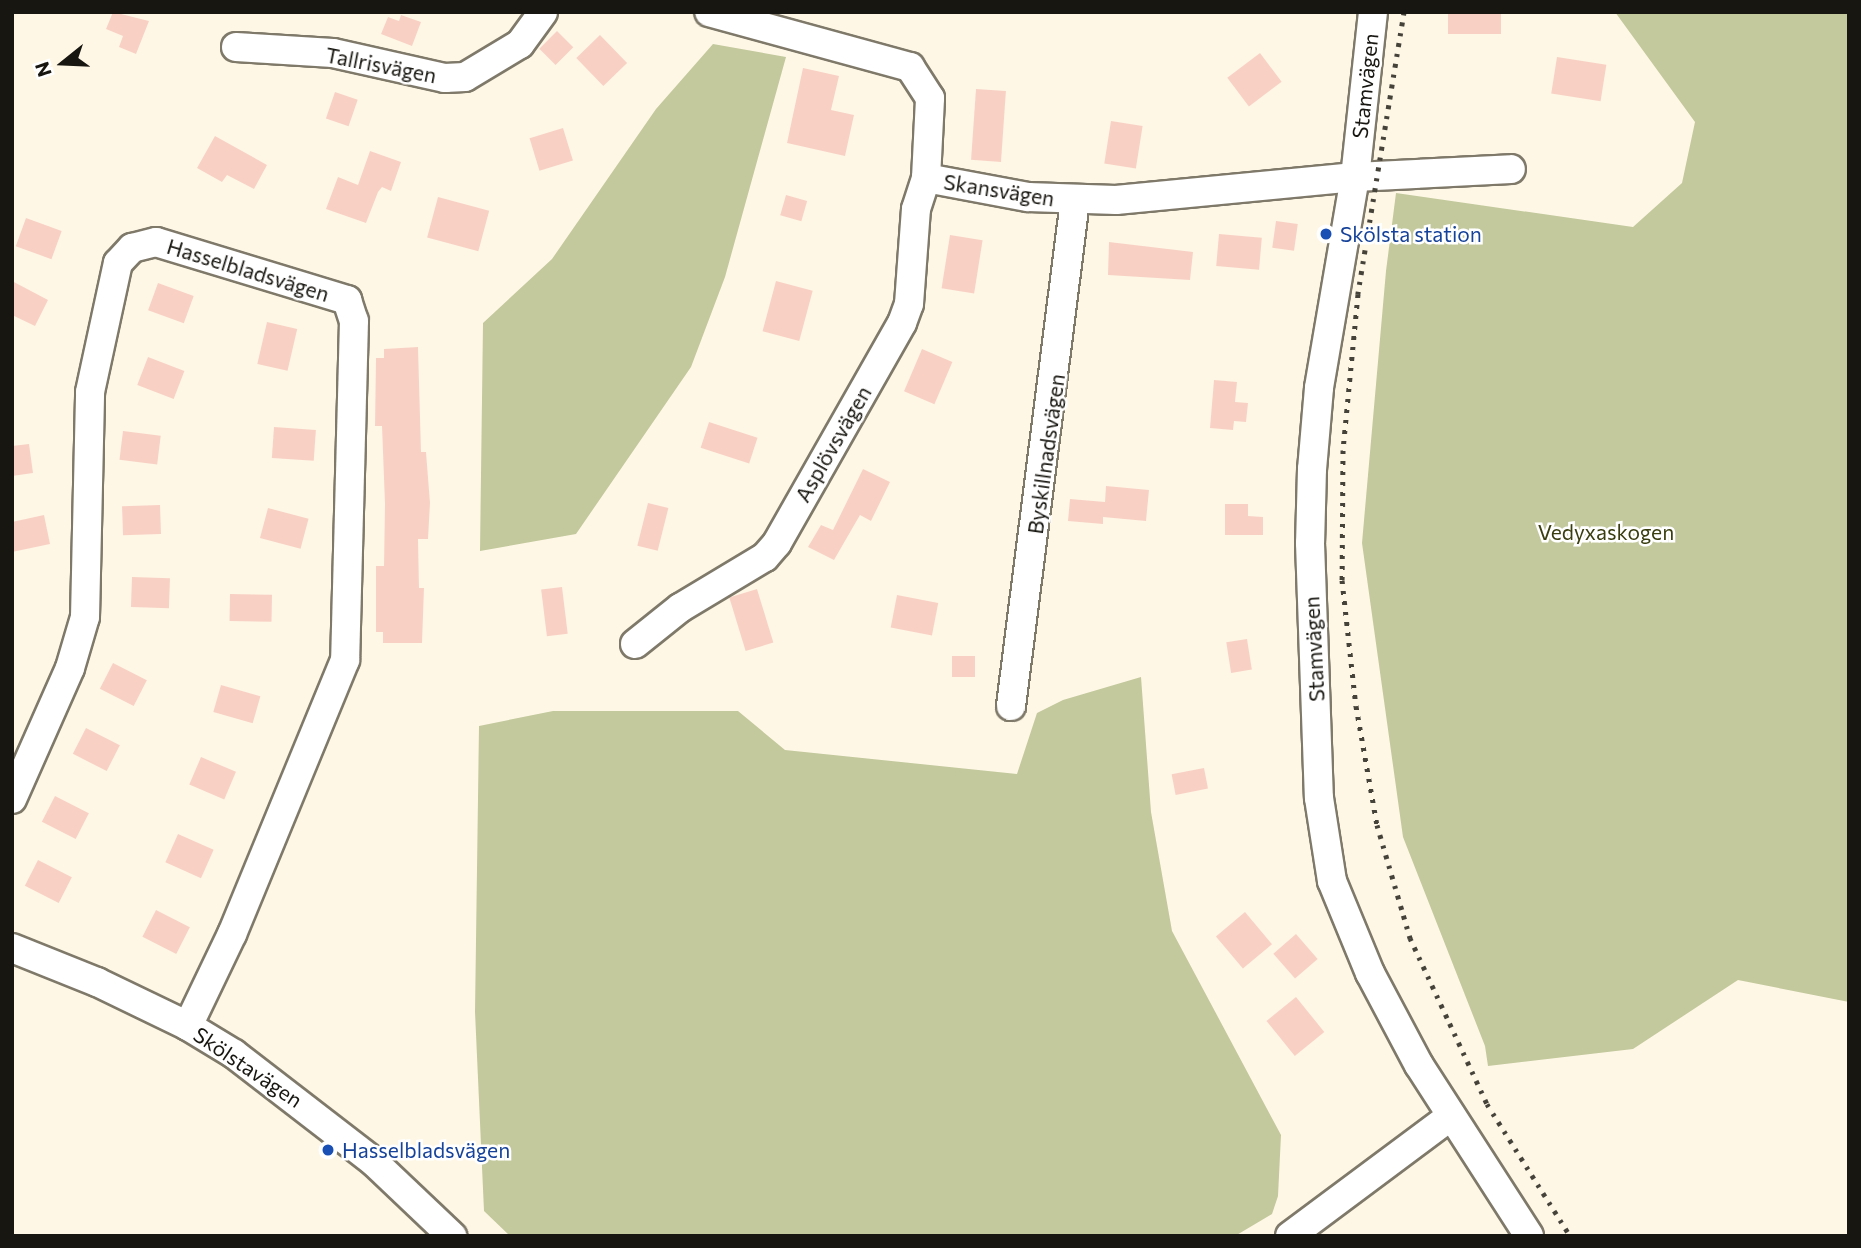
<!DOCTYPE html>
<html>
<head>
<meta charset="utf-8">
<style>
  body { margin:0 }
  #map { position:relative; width:1861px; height:1248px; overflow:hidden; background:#fef7e6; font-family:Commissioner,sans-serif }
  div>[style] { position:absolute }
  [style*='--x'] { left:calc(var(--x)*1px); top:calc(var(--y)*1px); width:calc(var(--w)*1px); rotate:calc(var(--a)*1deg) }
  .green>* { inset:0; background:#c3c99c }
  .building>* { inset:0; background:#f8d1c4; transform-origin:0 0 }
  .roads { filter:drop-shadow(2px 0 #7f796a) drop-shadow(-2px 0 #7f796a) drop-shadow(0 2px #7f796a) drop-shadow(0 -2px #7f796a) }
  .minor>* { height:28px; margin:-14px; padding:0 14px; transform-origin:14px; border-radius:14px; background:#fff }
  .rail>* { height:5px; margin-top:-2.5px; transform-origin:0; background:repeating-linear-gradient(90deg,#45423a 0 3.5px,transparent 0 10.5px) }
  .dots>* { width:19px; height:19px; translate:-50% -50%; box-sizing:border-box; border:4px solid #fff; border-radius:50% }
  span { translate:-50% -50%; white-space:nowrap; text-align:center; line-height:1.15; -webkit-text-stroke:5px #fff; paint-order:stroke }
  .street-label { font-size:21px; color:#181610 }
  .transit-label { font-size:21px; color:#164399 }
  .left { translate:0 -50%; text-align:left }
  .park-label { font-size:21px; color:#3a3e0f }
  .frame { position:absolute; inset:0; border:14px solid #181610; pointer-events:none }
  .north { position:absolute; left:28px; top:28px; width:70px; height:70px; -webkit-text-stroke:5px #fff; paint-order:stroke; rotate:252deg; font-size:19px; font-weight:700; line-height:28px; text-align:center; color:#181610 }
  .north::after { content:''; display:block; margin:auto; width:24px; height:32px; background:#181610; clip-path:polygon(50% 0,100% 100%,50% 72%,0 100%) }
</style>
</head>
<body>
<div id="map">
  <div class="green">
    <div style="clip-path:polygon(1615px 12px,1849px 12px,1849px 1002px,1738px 980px,1633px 1049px,1488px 1066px,1485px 1046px,1403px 837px,1362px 543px,1386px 271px,1396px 193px,1633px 227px,1682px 183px,1695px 122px)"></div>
    <div style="clip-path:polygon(713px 44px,786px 57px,725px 277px,691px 367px,576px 534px,480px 551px,483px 323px,552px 259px,656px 109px)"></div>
    <div style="clip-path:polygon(1141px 677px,1151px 812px,1172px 931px,1281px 1135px,1278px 1196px,1272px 1214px,1235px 1236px,510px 1236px,484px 1211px,475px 1012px,479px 726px,553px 711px,738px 711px,785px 750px,1017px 774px,1037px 713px,1063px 700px)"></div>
  </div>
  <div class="building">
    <div style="clip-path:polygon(113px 12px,149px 21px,136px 54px,119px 47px,123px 36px,106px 29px)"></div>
    <div style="left:1448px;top:12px;width:53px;height:22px"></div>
    <div style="clip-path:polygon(401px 15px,421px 22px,412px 46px,381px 34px,388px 17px,399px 21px)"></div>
    <div style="left:557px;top:31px;width:23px;height:25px;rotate:45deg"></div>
    <div style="left:600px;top:35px;width:39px;height:33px;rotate:46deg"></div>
    <div style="left:1260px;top:53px;width:36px;height:41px;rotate:53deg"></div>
    <div style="left:1557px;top:57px;width:50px;height:37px;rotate:9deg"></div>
    <div style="clip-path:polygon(803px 68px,839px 76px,831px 110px,854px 115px,845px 156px,787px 143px)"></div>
    <div style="left:976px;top:89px;width:30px;height:71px;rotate:4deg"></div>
    <div style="left:335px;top:92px;width:24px;height:28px;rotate:19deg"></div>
    <div style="left:1111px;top:121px;width:32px;height:43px;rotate:9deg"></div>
    <div style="left:563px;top:128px;width:34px;height:35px;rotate:73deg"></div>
    <div style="clip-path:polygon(215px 136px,267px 165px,254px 189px,227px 175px,222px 182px,197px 168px)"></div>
    <div style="clip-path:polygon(370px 151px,401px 162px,391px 191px,382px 187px,378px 192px,366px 223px,326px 209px,338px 177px,358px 185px)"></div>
    <div style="left:786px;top:195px;width:22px;height:21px;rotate:16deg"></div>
    <div style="left:438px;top:197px;width:53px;height:42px;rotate:15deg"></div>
    <div style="left:26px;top:218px;width:38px;height:30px;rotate:20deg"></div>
    <div style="left:1276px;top:221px;width:22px;height:27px;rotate:8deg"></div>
    <div style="left:1219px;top:234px;width:43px;height:32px;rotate:5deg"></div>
    <div style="left:950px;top:235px;width:33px;height:54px;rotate:9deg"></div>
    <div style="clip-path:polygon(1109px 242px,1193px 252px,1190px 280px,1108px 275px)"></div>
    <div style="clip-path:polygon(12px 281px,48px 300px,35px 326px,12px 315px)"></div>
    <div style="left:776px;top:281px;width:38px;height:52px;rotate:15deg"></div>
    <div style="left:158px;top:283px;width:38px;height:29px;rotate:20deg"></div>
    <div style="left:267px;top:322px;width:31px;height:43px;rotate:13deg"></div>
    <div style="clip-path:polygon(418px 347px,421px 452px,426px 452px,430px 503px,428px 539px,418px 539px,419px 588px,424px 588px,422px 643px,383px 643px,383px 632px,376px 632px,376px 566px,384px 566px,385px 504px,382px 426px,375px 426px,376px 358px,384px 358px,384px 349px)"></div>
    <div style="left:922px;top:349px;width:33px;height:46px;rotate:23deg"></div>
    <div style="left:148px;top:357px;width:39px;height:30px;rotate:21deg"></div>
    <div style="clip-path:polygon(1214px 380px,1237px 382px,1235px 402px,1248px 403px,1246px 422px,1234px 421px,1233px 430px,1210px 428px)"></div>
    <div style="left:709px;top:422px;width:51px;height:27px;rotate:18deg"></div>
    <div style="left:274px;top:427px;width:42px;height:31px;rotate:4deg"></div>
    <div style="left:123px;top:431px;width:38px;height:29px;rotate:7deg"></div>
    <div style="clip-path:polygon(29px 444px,33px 473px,12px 476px,12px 446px)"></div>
    <div style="clip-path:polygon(863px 469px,890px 482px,871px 521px,860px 515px,834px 560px,808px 547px,821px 525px,833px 530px)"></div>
    <div style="clip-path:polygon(1106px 486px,1149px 490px,1146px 521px,1103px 517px,1103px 524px,1068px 521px,1070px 499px,1105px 502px)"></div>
    <div style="left:648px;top:503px;width:21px;height:44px;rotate:14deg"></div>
    <div style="clip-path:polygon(1225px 504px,1248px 504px,1248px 516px,1263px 517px,1263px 535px,1225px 535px)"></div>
    <div style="left:160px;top:505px;width:29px;height:38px;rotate:88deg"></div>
    <div style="left:268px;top:508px;width:42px;height:31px;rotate:15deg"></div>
    <div style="clip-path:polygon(44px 515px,50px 544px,12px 552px,12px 522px)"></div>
    <div style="left:132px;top:577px;width:38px;height:30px;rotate:2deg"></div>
    <div style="left:562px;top:587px;width:47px;height:21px;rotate:83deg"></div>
    <div style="left:757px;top:589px;width:56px;height:29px;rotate:73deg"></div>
    <div style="left:230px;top:594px;width:42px;height:27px;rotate:1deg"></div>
    <div style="left:897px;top:595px;width:42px;height:33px;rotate:11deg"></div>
    <div style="left:1247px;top:639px;width:31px;height:21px;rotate:81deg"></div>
    <div style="left:952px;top:656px;width:23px;height:21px"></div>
    <div style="left:113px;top:663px;width:38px;height:29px;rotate:27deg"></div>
    <div style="left:221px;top:685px;width:41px;height:28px;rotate:16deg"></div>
    <div style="left:86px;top:728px;width:38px;height:29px;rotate:27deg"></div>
    <div style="left:201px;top:757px;width:38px;height:30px;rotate:23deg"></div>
    <div style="left:1204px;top:768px;width:21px;height:33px;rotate:79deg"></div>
    <div style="left:55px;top:796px;width:38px;height:29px;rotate:27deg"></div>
    <div style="left:178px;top:834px;width:39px;height:31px;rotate:24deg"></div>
    <div style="left:38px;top:860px;width:38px;height:29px;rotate:27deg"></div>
    <div style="left:156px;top:910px;width:38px;height:30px;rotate:27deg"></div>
    <div style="left:1245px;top:912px;width:42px;height:38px;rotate:50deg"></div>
    <div style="left:1296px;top:934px;width:33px;height:30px;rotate:49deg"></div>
    <div style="left:1296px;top:997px;width:45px;height:38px;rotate:51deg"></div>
  </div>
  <div class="roads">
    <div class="minor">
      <div style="--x:1373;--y:12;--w:166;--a:96.2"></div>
      <div style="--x:1355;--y:177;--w:214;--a:99.7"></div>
      <div style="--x:1319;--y:388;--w:81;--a:94.9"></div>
      <div style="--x:1312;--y:469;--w:74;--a:91.5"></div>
      <div style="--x:1310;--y:543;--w:255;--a:88"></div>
      <div style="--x:1319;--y:798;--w:84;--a:81.1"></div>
      <div style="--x:1332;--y:881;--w:100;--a:67.6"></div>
      <div style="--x:1370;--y:973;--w:104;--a:62"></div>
      <div style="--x:1419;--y:1065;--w:203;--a:57.2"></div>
      <div style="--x:236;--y:47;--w:97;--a:3.5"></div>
      <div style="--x:333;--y:53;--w:115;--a:12.6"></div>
      <div style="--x:445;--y:78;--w:20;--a:-3"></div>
      <div style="--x:465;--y:77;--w:64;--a:-31"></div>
      <div style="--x:520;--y:44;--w:39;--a:-54"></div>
      <div style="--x:926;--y:178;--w:104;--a:10.6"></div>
      <div style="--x:1028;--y:197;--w:88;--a:2"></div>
      <div style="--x:1116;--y:200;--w:240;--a:-5.5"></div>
      <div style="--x:1355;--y:177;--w:156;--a:-2.9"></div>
      <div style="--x:635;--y:644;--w:58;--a:-38.7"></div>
      <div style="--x:680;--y:608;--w:99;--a:-31"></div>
      <div style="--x:765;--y:557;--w:18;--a:-49"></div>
      <div style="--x:777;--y:543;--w:253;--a:-60.4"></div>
      <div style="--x:902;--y:323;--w:20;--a:-70"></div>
      <div style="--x:909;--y:304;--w:95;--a:-85.8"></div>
      <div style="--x:916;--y:209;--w:33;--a:-72"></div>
      <div style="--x:926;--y:178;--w:80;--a:-87.1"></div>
      <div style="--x:930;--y:98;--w:37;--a:-123"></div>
      <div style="--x:910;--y:67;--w:208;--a:-164.7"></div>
      <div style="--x:1011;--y:706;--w:509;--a:-82.78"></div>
      <div style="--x:12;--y:799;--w:143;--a:-66.1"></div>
      <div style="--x:70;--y:668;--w:53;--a:-73.6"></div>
      <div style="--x:85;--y:617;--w:225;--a:-88.7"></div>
      <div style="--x:90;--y:392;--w:132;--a:-77.8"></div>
      <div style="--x:118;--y:263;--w:21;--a:-47"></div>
      <div style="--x:132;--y:248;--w:25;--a:-14"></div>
      <div style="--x:156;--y:242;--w:200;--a:16.9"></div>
      <div style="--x:347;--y:300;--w:22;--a:72"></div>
      <div style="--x:354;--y:321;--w:339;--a:91.5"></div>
      <div style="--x:345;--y:660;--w:296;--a:112.4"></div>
      <div style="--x:232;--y:934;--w:102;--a:115.6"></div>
      <div style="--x:12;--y:948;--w:92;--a:21.8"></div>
      <div style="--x:97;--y:982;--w:101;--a:25.8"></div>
      <div style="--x:188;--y:1026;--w:54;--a:31.3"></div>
      <div style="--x:234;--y:1054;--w:177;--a:37.6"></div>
      <div style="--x:374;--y:1162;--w:108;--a:43.5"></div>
      <div style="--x:1290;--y:1236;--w:201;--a:-36.7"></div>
    </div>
  </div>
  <div class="rail">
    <div style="--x:1404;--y:12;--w:286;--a:99.3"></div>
    <div style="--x:1358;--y:294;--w:157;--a:95.5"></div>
    <div style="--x:1343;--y:450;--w:130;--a:90.4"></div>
    <div style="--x:1342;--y:580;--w:127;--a:83.7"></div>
    <div style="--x:1356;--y:706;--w:121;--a:80"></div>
    <div style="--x:1377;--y:825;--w:118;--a:73.7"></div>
    <div style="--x:1410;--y:938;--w:183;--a:65.1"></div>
    <div style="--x:1487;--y:1104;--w:156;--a:57.8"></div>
  </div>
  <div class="dots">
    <div style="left:1326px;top:234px;background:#1a4fb4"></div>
    <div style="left:328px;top:1150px;background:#1a4fb4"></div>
  </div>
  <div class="street-label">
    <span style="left:381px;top:65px;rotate:11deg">Tallrisvägen</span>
    <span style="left:1365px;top:86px;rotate:-84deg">Stamvägen</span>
    <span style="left:999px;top:190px;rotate:9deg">Skansvägen</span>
    <span style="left:248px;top:270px;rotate:17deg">Hasselbladsvägen</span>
    <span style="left:833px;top:444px;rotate:-60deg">Asplövsvägen</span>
    <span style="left:1046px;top:454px;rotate:-82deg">Byskillnadsvägen</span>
    <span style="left:1314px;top:649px;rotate:-93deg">Stamvägen</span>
    <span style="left:248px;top:1067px;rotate:34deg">Skölstavägen</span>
  </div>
  <div class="transit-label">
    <span class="left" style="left:1340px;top:234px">Skölsta station</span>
    <span class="left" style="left:342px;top:1150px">Hasselbladsvägen</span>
  </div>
  <div class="park-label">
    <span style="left:1606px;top:532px">Vedyxaskogen</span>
  </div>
  <div class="frame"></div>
  <div class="north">N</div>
</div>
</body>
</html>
